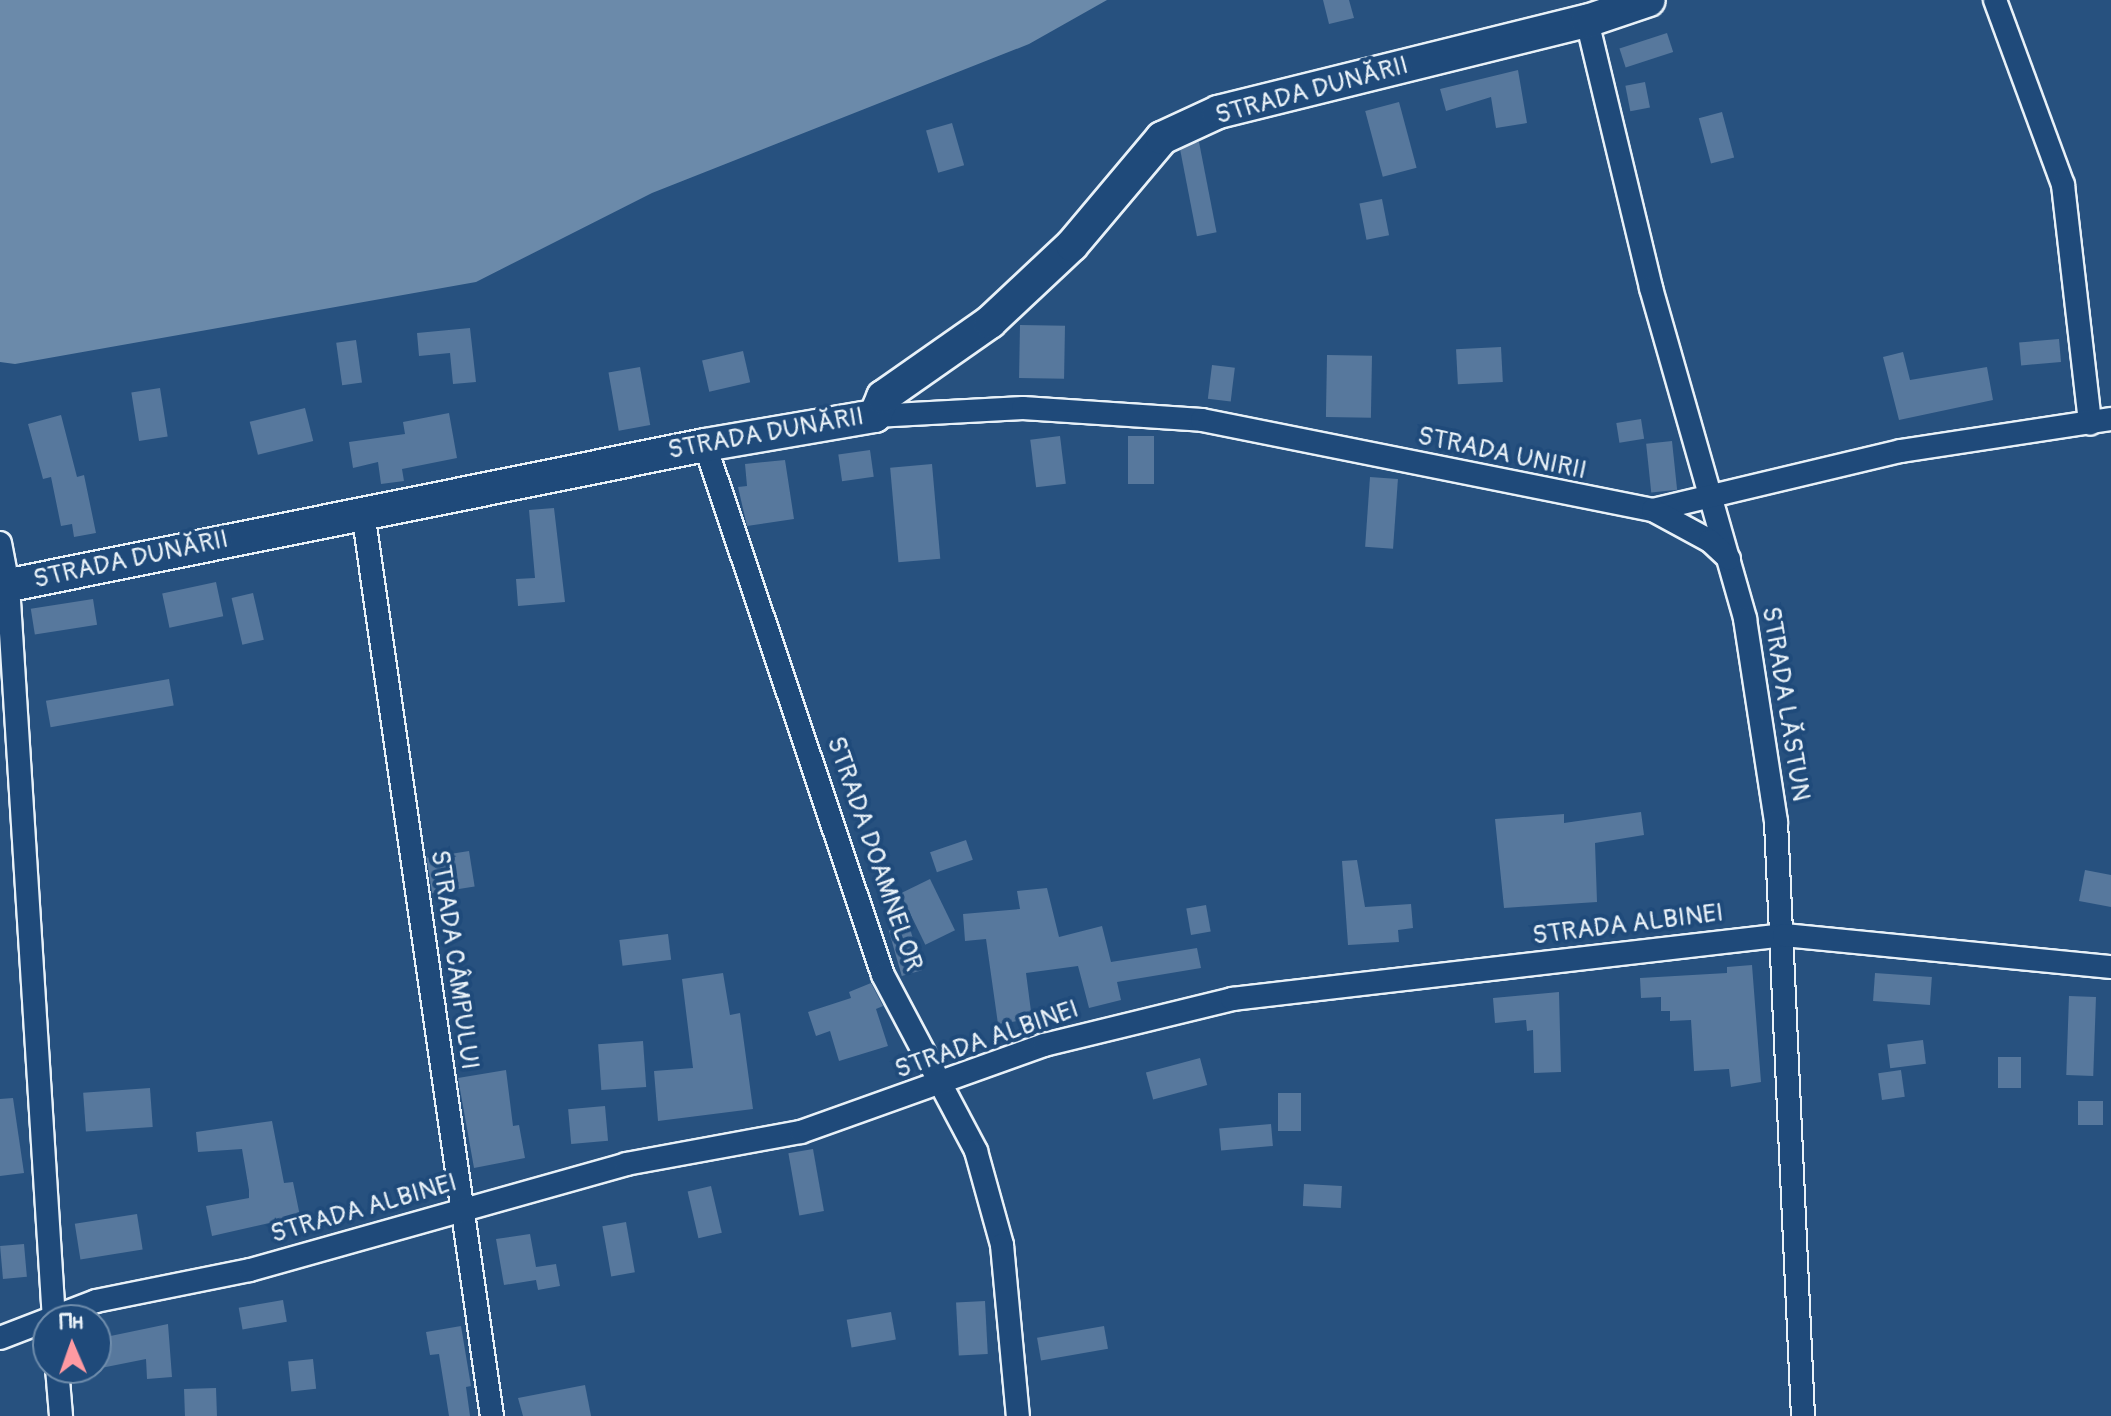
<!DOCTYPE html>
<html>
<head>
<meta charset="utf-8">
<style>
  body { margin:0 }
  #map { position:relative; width:2111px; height:1416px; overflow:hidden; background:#27517f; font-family:Pangolin,sans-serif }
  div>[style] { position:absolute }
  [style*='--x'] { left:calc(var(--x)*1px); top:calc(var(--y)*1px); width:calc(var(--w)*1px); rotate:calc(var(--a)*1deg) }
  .water>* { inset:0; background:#6b8aaa }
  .building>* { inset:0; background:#57789d; transform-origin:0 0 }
  .roads { filter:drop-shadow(2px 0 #e8f1f8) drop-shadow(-2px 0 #e8f1f8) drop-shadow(0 2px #e8f1f8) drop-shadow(0 -2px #e8f1f8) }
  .street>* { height:22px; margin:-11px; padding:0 11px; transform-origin:11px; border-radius:11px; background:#1f4a7a }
  .secondary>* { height:32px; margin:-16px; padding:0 16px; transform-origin:16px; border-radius:16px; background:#1f4a7a }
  span { translate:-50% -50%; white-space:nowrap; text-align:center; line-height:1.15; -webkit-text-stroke:8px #1f4a7a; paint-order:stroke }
  .street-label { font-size:26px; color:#e8f1f8 }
  .north { position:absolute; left:32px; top:1304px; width:80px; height:80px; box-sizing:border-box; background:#1f4a7a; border:2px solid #6f8dac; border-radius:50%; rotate:358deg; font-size:22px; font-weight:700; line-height:32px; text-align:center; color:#e8f1f8 }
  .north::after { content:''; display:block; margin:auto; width:28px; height:36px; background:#ff9aa2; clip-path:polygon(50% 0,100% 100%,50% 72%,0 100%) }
</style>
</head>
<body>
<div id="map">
  <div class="water">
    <div style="clip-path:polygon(0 0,1107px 0,1029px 44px,652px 193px,476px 282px,15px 364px,0 362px)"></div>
  </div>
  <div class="building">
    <div style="clip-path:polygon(1323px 0,1349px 0,1354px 18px,1329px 24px)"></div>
    <div style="left:1667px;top:33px;width:20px;height:50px;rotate:72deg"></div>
    <div style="clip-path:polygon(1518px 70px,1527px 123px,1496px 128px,1491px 97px,1446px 111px,1440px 89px)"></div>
    <div style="left:1645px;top:82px;width:26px;height:20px;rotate:79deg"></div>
    <div style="left:1399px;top:102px;width:68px;height:35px;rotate:75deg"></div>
    <div style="left:1722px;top:112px;width:47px;height:24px;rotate:75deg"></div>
    <div style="left:952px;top:123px;width:44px;height:27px;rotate:74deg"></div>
    <div style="left:1199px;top:142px;width:92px;height:20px;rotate:79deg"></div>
    <div style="left:1382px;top:199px;width:37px;height:23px;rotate:79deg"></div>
    <div style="left:1020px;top:325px;width:45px;height:53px;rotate:1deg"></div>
    <div style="clip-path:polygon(470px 328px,476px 382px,453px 384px,450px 353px,419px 356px,417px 333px)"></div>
    <div style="left:2059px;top:339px;width:23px;height:40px;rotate:85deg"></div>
    <div style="left:356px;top:340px;width:43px;height:20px;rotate:82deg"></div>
    <div style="left:1501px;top:347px;width:35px;height:45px;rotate:87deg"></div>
    <div style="left:743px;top:351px;width:32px;height:42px;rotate:77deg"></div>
    <div style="clip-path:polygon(1903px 352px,1910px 380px,1987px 367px,1993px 400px,1899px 420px,1883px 357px)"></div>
    <div style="left:1327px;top:355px;width:45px;height:62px;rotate:1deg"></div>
    <div style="left:1212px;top:365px;width:23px;height:34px;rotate:7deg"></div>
    <div style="left:640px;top:367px;width:59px;height:32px;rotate:80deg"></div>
    <div style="left:160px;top:388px;width:49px;height:29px;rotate:81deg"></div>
    <div style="left:305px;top:408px;width:34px;height:57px;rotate:76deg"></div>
    <div style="clip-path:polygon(449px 413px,457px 458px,402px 469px,404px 481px,381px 484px,378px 462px,353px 468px,349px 442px,405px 434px,403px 422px)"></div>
    <div style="clip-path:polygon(61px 415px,77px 477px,84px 475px,96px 533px,74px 537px,72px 524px,61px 526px,51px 477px,43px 479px,28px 424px)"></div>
    <div style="left:1641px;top:419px;width:20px;height:25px;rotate:81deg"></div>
    <div style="left:1060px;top:436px;width:48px;height:30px;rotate:83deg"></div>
    <div style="left:1128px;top:436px;width:26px;height:48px"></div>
    <div style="left:1672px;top:441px;width:49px;height:26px;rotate:84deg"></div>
    <div style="left:870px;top:450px;width:27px;height:32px;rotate:82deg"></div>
    <div style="clip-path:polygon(785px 460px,794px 519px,747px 526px,738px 487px,747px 486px,745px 464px)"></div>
    <div style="left:932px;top:464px;width:95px;height:42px;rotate:85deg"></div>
    <div style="left:1370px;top:477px;width:28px;height:70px;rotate:4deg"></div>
    <div style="clip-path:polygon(554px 508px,565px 602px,518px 606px,516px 579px,535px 578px,529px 510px)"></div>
    <div style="left:216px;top:582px;width:35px;height:55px;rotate:78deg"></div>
    <div style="left:253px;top:593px;width:48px;height:22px;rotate:77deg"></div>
    <div style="left:93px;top:599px;width:26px;height:63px;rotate:81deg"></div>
    <div style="left:169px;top:679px;width:27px;height:125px;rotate:80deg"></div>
    <div style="clip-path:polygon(1641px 812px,1644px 835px,1595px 843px,1597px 902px,1504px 908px,1495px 819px,1564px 814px,1564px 823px)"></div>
    <div style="left:966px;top:840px;width:21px;height:38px;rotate:71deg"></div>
    <div style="left:469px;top:851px;width:36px;height:43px;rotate:81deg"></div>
    <div style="clip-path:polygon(1357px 860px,1365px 907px,1411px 904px,1413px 928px,1398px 930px,1399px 942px,1348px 945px,1342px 861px)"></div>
    <div style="clip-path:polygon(2085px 870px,2111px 875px,2111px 907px,2079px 901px)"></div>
    <div style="left:930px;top:879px;width:57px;height:33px;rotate:64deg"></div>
    <div style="clip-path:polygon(1047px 888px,1059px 937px,1102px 926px,1111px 962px,1197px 948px,1201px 968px,1117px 982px,1121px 1000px,1089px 1008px,1078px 966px,1026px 973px,1032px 1019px,998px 1024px,986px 939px,965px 941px,963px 914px,1020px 909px,1017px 891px)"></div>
    <div style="left:1206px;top:905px;width:27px;height:20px;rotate:80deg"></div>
    <div style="left:909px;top:925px;width:47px;height:21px;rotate:74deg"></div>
    <div style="left:668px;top:934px;width:26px;height:49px;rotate:83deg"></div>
    <div style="clip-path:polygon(1752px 965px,1761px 1082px,1731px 1087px,1729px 1069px,1694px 1071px,1691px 1020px,1670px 1021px,1670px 1011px,1661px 1011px,1661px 997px,1641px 998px,1640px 978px,1727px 973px,1727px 967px)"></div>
    <div style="clip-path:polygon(723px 973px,730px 1015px,740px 1013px,753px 1109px,658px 1121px,654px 1071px,693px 1068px,682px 979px)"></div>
    <div style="left:1875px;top:973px;width:57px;height:28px;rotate:4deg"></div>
    <div style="clip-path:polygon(871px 983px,883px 1006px,876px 1009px,888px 1046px,839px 1061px,830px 1031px,816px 1036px,808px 1012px,851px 998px,849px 992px)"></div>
    <div style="clip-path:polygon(1559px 992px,1561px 1072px,1534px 1073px,1533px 1030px,1527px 1031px,1526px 1020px,1495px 1023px,1493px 998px)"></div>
    <div style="left:2069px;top:996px;width:27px;height:79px;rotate:2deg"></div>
    <div style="left:1923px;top:1040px;width:24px;height:36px;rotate:83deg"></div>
    <div style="left:643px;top:1041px;width:46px;height:45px;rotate:86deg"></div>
    <div style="left:2021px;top:1057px;width:31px;height:23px;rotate:90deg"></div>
    <div style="left:1200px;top:1058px;width:28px;height:56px;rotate:75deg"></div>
    <div style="clip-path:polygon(506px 1070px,513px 1126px,519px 1125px,525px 1158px,474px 1168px,458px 1078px)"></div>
    <div style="left:1901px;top:1070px;width:27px;height:23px;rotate:82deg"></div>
    <div style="left:150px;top:1088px;width:39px;height:67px;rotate:86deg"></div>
    <div style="left:1278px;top:1093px;width:23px;height:38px"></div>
    <div style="clip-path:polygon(13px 1098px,24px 1173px,0 1176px,0 1099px)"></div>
    <div style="left:2078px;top:1101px;width:25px;height:24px"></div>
    <div style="left:605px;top:1106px;width:35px;height:37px;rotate:85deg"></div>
    <div style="clip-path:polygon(272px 1121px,284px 1183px,293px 1182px,300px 1216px,212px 1236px,206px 1206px,249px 1198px,249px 1190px,242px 1149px,198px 1152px,196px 1132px)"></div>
    <div style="left:1271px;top:1124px;width:22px;height:52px;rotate:85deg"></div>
    <div style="left:813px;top:1149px;width:63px;height:25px;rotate:80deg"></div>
    <div style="left:1304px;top:1184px;width:38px;height:22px;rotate:3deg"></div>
    <div style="left:711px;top:1186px;width:48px;height:24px;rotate:77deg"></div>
    <div style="left:137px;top:1214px;width:36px;height:63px;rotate:81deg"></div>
    <div style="left:626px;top:1222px;width:51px;height:24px;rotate:80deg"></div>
    <div style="clip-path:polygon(530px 1234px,536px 1267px,556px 1264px,560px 1286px,538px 1290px,536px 1280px,504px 1285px,496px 1239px)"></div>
    <div style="left:24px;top:1244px;width:33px;height:24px;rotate:85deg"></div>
    <div style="left:283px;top:1300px;width:22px;height:45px;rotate:80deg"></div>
    <div style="left:985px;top:1301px;width:53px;height:29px;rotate:87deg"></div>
    <div style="left:891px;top:1312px;width:28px;height:45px;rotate:80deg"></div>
    <div style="clip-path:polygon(168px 1324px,172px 1377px,147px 1379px,146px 1359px,96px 1369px,96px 1339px)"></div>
    <div style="clip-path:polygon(461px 1326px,471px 1386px,466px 1387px,470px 1416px,449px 1416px,439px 1354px,430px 1355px,426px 1332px)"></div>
    <div style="left:1104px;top:1326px;width:23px;height:68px;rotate:80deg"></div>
    <div style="left:313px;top:1359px;width:30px;height:25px;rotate:84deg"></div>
    <div style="clip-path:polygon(585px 1385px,591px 1416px,523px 1416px,518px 1398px)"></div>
    <div style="left:216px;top:1388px;width:28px;height:32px;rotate:88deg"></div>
  </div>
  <div class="roads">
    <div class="street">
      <div style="--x:1995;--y:0;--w:197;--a:69.8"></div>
      <div style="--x:2063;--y:185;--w:240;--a:83.5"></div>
      <div style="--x:1587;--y:21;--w:275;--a:76.5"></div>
      <div style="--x:1651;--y:288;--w:344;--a:74.1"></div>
      <div style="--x:1745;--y:619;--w:205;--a:81.3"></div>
      <div style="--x:1776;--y:822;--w:595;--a:87.4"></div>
      <div style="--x:875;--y:416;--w:148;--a:-3.1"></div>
      <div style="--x:1023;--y:408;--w:179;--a:3.8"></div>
      <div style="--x:1202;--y:420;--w:460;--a:11.3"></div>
      <div style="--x:1653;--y:510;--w:255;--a:-13.4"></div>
      <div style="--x:1901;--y:451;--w:212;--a:-8.7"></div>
      <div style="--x:705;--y:445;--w:559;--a:71.44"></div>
      <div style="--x:883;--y:975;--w:199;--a:62.1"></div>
      <div style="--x:976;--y:1151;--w:98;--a:74.5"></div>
      <div style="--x:1002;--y:1245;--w:172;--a:84.7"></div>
      <div style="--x:1653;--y:510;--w:65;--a:28.5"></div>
      <div style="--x:1710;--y:541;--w:26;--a:43"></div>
      <div style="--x:363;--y:512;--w:913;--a:81.88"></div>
      <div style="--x:0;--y:543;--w:43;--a:79.2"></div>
      <div style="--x:8;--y:585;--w:736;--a:86.42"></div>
      <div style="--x:0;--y:1338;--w:103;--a:-21.1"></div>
      <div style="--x:96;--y:1301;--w:157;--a:-11.4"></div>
      <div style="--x:250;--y:1270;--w:391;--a:-15.7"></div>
      <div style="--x:626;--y:1164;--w:178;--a:-10.4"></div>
      <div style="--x:801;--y:1132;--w:258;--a:-19.7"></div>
      <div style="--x:1044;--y:1045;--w:194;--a:-13.7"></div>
      <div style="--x:1232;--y:999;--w:556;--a:-6.61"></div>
      <div style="--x:1784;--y:935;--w:329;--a:5.6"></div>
      <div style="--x:57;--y:1368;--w:48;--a:85.2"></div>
    </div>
    <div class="secondary">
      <div style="--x:0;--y:587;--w:719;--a:-11.39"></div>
      <div style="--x:705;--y:445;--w:172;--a:-9.7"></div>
      <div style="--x:875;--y:416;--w:21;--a:-67"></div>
      <div style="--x:883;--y:397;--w:131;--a:-35"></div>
      <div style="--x:990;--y:322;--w:112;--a:-43.2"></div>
      <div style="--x:1072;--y:245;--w:140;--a:-49.9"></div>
      <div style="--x:1162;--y:138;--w:62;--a:-24.9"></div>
      <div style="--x:1218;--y:112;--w:380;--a:-13.9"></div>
      <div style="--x:1587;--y:21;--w:65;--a:-18.7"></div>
    </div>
  </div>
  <div class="street-label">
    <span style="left:1312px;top:91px;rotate:-15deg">STRADA DUNĂRII</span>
    <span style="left:766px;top:434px;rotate:-10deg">STRADA DUNĂRII</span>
    <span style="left:1502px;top:454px;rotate:12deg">STRADA UNIRII</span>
    <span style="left:131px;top:560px;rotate:-12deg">STRADA DUNĂRII</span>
    <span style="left:1785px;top:704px;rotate:81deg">STRADA LĂSTUN</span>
    <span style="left:874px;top:854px;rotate:71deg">STRADA DOAMNELOR</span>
    <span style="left:1628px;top:925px;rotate:-7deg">STRADA ALBINEI</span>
    <span style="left:454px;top:960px;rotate:82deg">STRADA CÂMPULUI</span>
    <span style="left:987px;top:1040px;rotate:-19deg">STRADA ALBINEI</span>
    <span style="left:364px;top:1209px;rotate:-16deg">STRADA ALBINEI</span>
  </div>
  <div class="north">Пн</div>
</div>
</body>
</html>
